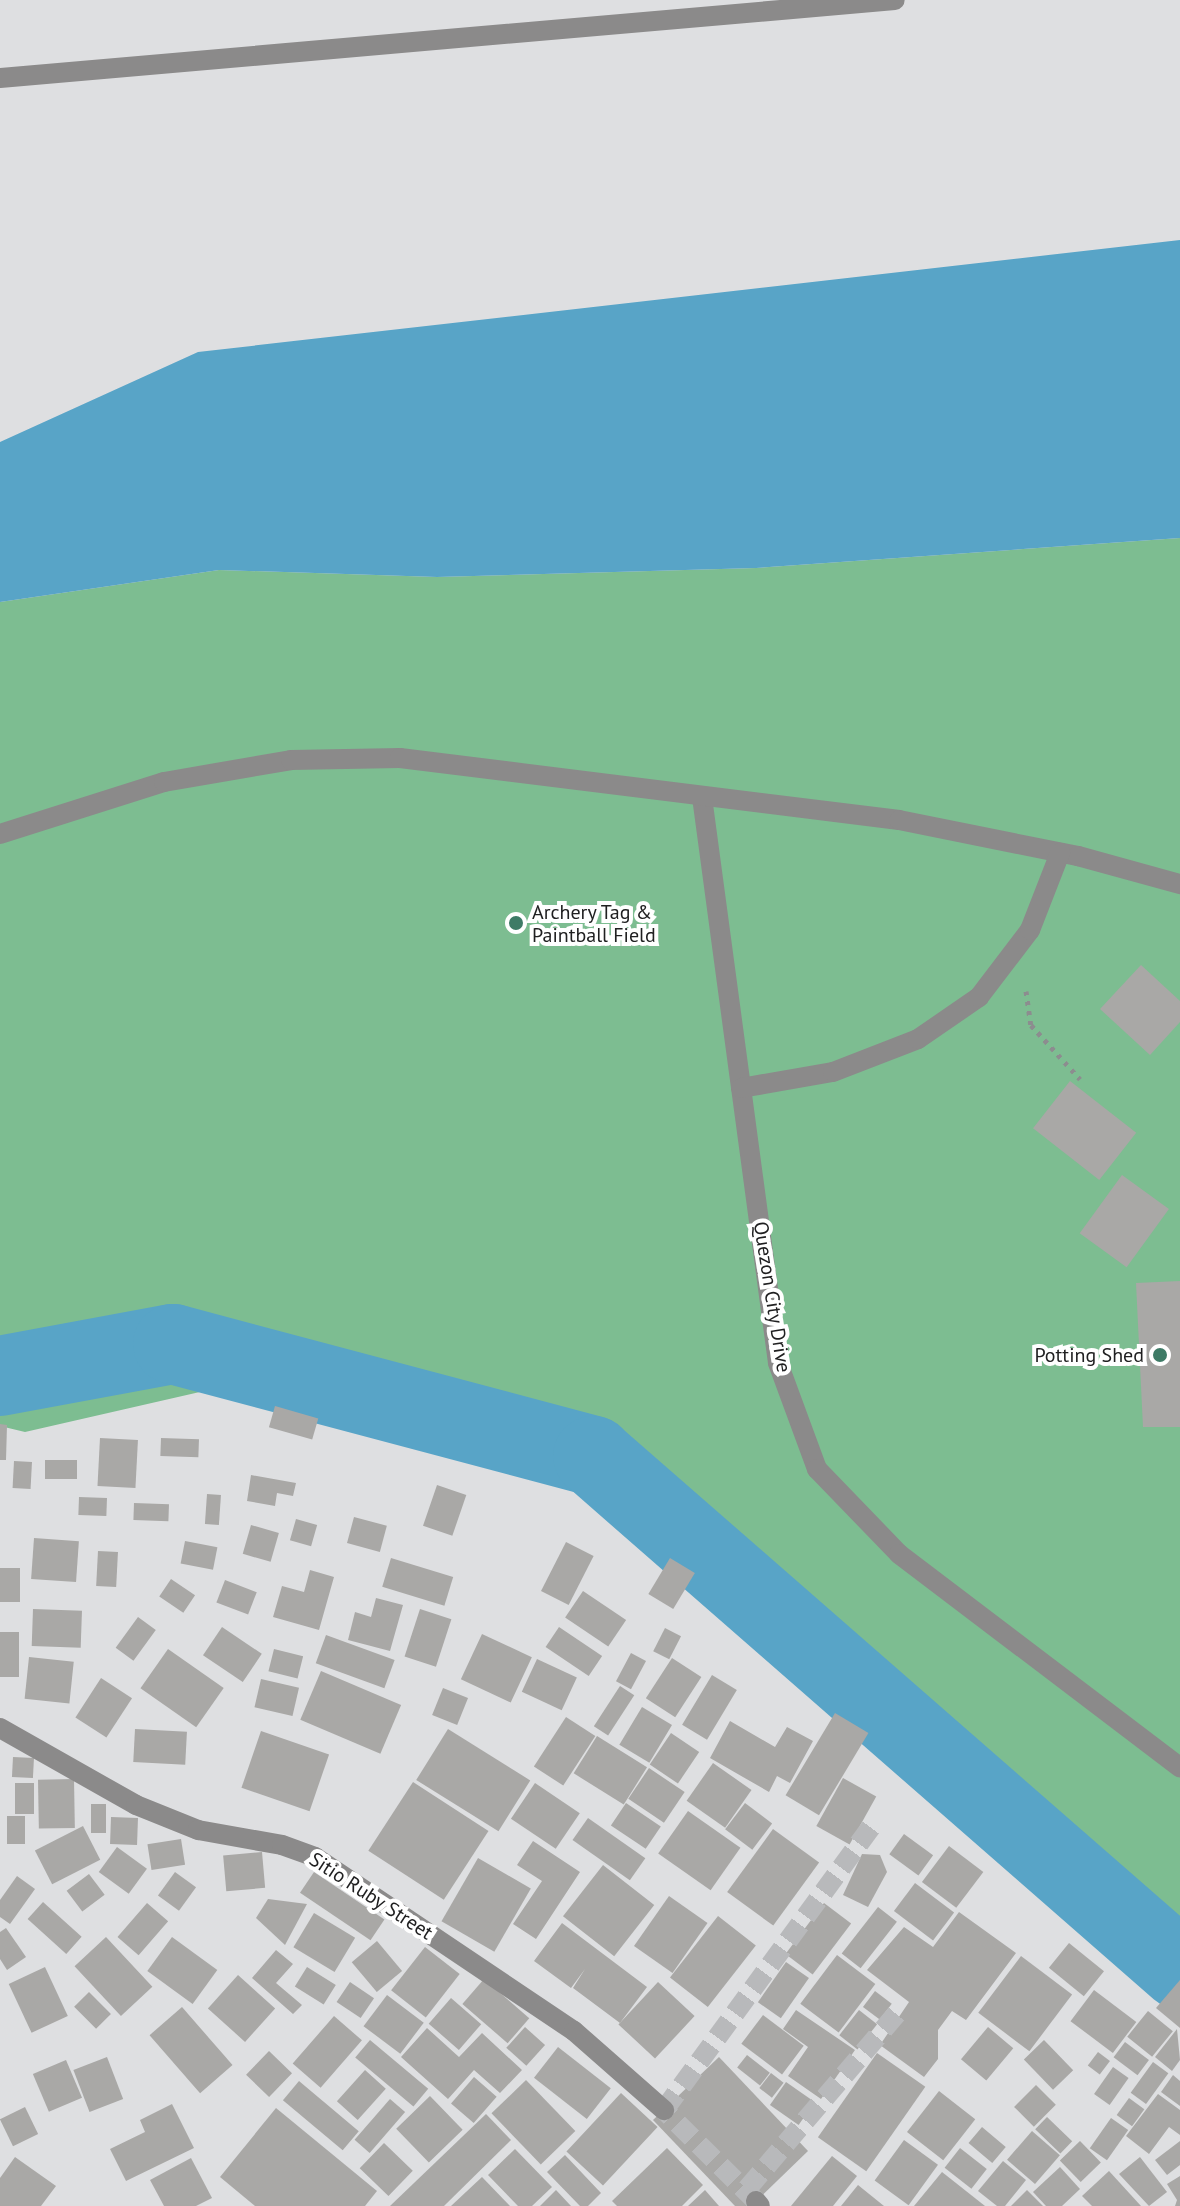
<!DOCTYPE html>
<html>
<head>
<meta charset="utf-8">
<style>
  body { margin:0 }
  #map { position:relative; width:1180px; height:2206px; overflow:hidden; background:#dedfe1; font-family:"PT Sans",sans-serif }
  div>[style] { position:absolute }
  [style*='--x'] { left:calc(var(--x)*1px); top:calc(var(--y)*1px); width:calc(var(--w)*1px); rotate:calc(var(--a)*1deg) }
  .forest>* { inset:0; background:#7dbd91 }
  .water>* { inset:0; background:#58a4c7 }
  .river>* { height:80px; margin:-40px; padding:0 40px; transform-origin:40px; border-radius:40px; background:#58a4c7 }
  .building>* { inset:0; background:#a9a8a6; transform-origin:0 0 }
  .street-tunnel>* { height:20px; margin-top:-10px; transform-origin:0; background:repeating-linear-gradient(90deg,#b8b9bb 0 20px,transparent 0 30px) }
  .path>* { height:5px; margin-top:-2.5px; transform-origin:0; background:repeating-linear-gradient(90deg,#8c8d8f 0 4px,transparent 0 10px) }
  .lane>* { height:20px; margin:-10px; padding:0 10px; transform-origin:10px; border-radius:10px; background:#8b8a8a }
  .street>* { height:20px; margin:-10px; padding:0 10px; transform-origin:10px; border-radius:10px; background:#8b8a8a }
  .dots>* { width:22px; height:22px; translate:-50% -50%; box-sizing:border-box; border:4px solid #fff; border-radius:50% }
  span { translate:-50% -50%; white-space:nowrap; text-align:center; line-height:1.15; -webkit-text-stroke:8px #fff; paint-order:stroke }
  .poi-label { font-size:20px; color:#202021 }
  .left { translate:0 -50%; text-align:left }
  .right { translate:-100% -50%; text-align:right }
  .street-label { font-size:20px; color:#202021 }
</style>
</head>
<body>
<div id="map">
  <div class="forest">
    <div style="clip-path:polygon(1180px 538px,1180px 1969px,593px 1456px,400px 1441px,226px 1386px,25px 1432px,0 1426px,0 602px,219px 570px,437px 577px,756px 568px)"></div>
  </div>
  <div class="water">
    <div style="clip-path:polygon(1180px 240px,1180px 538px,756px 568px,437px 577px,219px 570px,0 602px,0 442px,198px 352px)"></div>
  </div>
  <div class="river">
    <div style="--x:0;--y:1376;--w:176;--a:-10.5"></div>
    <div style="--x:173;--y:1344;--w:435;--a:14.9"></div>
    <div style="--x:593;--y:1456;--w:780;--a:41.15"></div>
  </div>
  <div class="building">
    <div style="clip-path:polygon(1141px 965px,1180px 1001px,1180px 1022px,1150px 1055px,1100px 1009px)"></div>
    <div style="left:1070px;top:1081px;width:84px;height:60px;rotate:38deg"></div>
    <div style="left:1122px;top:1175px;width:58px;height:72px;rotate:36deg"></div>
    <div style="clip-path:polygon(1180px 1281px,1180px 1427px,1143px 1427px,1136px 1283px)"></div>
    <div style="left:275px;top:1406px;width:45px;height:22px;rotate:16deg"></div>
    <div style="clip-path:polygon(0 1424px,7px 1425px,6px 1460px,0 1460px)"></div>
    <div style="left:100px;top:1438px;width:38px;height:48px;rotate:3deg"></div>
    <div style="left:161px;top:1438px;width:38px;height:18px;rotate:2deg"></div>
    <div style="left:45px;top:1460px;width:32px;height:19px"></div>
    <div style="left:14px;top:1461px;width:18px;height:27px;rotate:3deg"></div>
    <div style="clip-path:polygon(251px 1475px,296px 1483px,293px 1496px,277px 1493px,275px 1506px,247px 1501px)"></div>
    <div style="left:437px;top:1485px;width:31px;height:43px;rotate:19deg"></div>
    <div style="left:207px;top:1494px;width:14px;height:30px;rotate:4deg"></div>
    <div style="left:79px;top:1497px;width:28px;height:18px;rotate:2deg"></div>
    <div style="left:134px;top:1503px;width:35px;height:17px;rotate:2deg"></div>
    <div style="left:354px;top:1517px;width:34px;height:27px;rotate:15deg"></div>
    <div style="left:296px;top:1519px;width:22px;height:22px;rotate:16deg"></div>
    <div style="left:251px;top:1525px;width:29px;height:30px;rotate:16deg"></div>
    <div style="left:34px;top:1538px;width:45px;height:41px;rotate:4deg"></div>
    <div style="left:185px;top:1541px;width:33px;height:23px;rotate:11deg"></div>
    <div style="left:566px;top:1542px;width:31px;height:55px;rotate:27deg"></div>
    <div style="left:98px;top:1551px;width:20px;height:35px;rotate:3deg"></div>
    <div style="left:391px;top:1558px;width:65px;height:30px;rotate:17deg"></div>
    <div style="left:670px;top:1558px;width:29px;height:42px;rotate:31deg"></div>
    <div style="left:0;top:1568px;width:20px;height:34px"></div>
    <div style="clip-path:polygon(310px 1570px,334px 1577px,319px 1630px,273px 1617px,282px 1586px,304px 1592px)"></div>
    <div style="left:171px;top:1579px;width:29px;height:21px;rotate:34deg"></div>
    <div style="left:225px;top:1580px;width:34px;height:24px;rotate:21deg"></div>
    <div style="left:583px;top:1591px;width:52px;height:32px;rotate:34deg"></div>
    <div style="clip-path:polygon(376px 1598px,403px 1605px,390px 1651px,348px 1640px,355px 1612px,371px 1617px)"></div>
    <div style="left:33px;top:1609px;width:49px;height:37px;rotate:2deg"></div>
    <div style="left:420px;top:1609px;width:33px;height:50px;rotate:18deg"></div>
    <div style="left:138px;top:1617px;width:22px;height:38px;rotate:36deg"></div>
    <div style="left:222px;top:1627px;width:48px;height:34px;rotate:34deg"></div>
    <div style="left:559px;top:1627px;width:52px;height:24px;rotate:34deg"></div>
    <div style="left:665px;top:1628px;width:18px;height:26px;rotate:27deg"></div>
    <div style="left:0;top:1632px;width:19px;height:45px"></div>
    <div style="left:482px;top:1634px;width:55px;height:50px;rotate:25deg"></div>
    <div style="left:326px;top:1635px;width:73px;height:30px;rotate:20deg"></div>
    <div style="left:168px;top:1649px;width:68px;height:48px;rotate:35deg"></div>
    <div style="left:274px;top:1649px;width:30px;height:23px;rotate:14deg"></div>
    <div style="left:631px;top:1653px;width:17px;height:32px;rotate:28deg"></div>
    <div style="left:29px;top:1657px;width:45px;height:42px;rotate:6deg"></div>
    <div style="left:672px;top:1658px;width:35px;height:48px;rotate:33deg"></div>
    <div style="left:537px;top:1659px;width:44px;height:36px;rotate:25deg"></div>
    <div style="left:321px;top:1671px;width:87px;height:53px;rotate:23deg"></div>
    <div style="left:712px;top:1675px;width:29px;height:58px;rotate:31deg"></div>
    <div style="left:101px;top:1678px;width:37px;height:47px;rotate:33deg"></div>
    <div style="left:261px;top:1679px;width:39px;height:29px;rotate:13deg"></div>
    <div style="left:620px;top:1686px;width:17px;height:48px;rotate:33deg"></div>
    <div style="left:443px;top:1688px;width:27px;height:29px;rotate:22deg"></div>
    <div style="left:642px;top:1707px;width:35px;height:44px;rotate:31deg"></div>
    <div style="left:835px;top:1713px;width:39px;height:96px;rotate:31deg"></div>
    <div style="left:566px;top:1717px;width:35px;height:59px;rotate:33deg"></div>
    <div style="clip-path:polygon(730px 1721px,775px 1747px,787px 1727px,813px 1741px,790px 1783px,777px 1776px,769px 1792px,710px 1758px)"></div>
    <div style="left:135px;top:1729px;width:52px;height:33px;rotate:3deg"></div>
    <div style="left:448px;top:1729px;width:97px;height:60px;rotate:32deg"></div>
    <div style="left:261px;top:1731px;width:72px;height:60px;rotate:19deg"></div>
    <div style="left:671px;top:1733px;width:34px;height:38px;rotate:34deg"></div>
    <div style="left:597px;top:1736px;width:59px;height:44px;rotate:32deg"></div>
    <div style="left:13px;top:1757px;width:21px;height:20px;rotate:3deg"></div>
    <div style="left:713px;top:1763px;width:47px;height:46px;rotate:35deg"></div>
    <div style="left:649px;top:1768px;width:43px;height:37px;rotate:34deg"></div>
    <div style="left:843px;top:1778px;width:38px;height:55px;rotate:29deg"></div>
    <div style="left:74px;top:1779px;width:49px;height:36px;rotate:89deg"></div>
    <div style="left:413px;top:1782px;width:90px;height:82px;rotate:33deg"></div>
    <div style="left:15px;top:1783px;width:19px;height:31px"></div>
    <div style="left:535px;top:1783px;width:54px;height:43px;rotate:34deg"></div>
    <div style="left:626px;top:1803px;width:42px;height:27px;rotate:34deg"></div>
    <div style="left:745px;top:1803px;width:34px;height:33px;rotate:37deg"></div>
    <div style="left:91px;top:1804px;width:15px;height:29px"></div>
    <div style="left:688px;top:1811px;width:64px;height:52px;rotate:35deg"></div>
    <div style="left:25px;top:1816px;width:28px;height:18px;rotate:90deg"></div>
    <div style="left:111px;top:1817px;width:27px;height:27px;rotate:2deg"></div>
    <div style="left:588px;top:1818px;width:70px;height:27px;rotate:35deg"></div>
    <div style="left:83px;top:1826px;width:38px;height:54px;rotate:63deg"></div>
    <div style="left:773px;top:1829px;width:57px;height:78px;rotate:36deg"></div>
    <div style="left:904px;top:1834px;width:36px;height:25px;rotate:36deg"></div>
    <div style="left:181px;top:1839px;width:26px;height:34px;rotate:81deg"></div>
    <div style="clip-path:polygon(533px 1841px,580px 1872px,536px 1939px,513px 1924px,542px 1881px,517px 1865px)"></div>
    <div style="left:949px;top:1846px;width:43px;height:45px;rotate:37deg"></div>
    <div style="left:117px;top:1847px;width:37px;height:31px;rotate:36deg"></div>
    <div style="left:262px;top:1852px;width:36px;height:39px;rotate:85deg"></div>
    <div style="clip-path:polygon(862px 1854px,880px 1855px,887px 1872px,868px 1907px,843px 1895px)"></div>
    <div style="left:478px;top:1858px;width:61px;height:73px;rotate:30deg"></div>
    <div style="left:603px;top:1865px;width:65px;height:65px;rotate:38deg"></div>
    <div style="left:175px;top:1872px;width:26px;height:29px;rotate:36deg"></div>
    <div style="left:314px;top:1872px;width:85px;height:25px;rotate:34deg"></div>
    <div style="left:89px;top:1874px;width:26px;height:28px;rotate:53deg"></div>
    <div style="clip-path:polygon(17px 1876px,35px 1889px,10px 1924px,0 1917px,0 1900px)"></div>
    <div style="left:915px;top:1883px;width:49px;height:35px;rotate:37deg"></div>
    <div style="left:669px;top:1896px;width:47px;height:61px;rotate:35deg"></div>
    <div style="clip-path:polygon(268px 1899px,307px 1904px,285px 1945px,256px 1918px)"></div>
    <div style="left:43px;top:1902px;width:52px;height:23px;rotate:42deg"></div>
    <div style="left:147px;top:1903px;width:28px;height:45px;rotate:41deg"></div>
    <div style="left:824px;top:1903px;width:34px;height:64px;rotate:37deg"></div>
    <div style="left:878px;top:1907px;width:24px;height:59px;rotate:38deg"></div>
    <div style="clip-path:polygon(959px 1912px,1016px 1953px,966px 2020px,952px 2011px,938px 2030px,938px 2059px,924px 2077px,880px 2045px,909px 2002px,867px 1970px,904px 1927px,933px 1947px)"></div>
    <div style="left:314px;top:1913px;width:48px;height:40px;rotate:31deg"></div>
    <div style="left:718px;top:1916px;width:48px;height:78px;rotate:38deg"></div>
    <div style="clip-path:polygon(562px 1923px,647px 1987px,620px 2023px,573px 1988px,585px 1969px,571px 1988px,534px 1961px)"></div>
    <div style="clip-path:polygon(6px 1928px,26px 1957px,7px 1970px,0 1959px,0 1932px)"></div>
    <div style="left:106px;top:1937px;width:68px;height:43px;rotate:47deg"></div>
    <div style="left:172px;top:1937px;width:56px;height:42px;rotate:36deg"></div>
    <div style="left:377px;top:1941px;width:39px;height:33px;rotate:50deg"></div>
    <div style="left:1069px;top:1943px;width:45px;height:32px;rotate:39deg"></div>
    <div style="left:425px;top:1947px;width:44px;height:55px;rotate:38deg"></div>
    <div style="clip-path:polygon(276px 1950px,293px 1964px,276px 1983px,302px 2005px,293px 2014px,252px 1978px)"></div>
    <div style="left:837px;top:1955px;width:48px;height:61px;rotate:37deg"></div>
    <div style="left:1021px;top:1956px;width:64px;height:71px;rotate:37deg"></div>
    <div style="left:786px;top:1962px;width:28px;height:49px;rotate:35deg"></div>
    <div style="left:45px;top:1967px;width:54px;height:40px;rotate:65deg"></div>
    <div style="left:307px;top:1967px;width:34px;height:23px;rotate:32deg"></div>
    <div style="left:238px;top:1975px;width:50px;height:45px;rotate:42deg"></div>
    <div style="left:484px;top:1979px;width:60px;height:33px;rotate:41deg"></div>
    <div style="clip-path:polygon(1180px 1980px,1180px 2028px,1156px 2008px)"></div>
    <div style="left:350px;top:1982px;width:29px;height:24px;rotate:34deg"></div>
    <div style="left:658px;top:1982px;width:50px;height:58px;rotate:43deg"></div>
    <div style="left:1094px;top:1990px;width:53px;height:39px;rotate:37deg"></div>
    <div style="left:875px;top:1991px;width:21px;height:20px;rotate:37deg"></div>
    <div style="left:89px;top:1992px;width:31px;height:21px;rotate:45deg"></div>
    <div style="left:387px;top:1995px;width:46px;height:39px;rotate:37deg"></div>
    <div style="left:451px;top:1998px;width:40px;height:34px;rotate:41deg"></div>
    <div style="left:182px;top:2007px;width:77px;height:43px;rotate:49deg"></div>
    <div style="clip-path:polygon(796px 2010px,855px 2050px,821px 2099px,788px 2076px,808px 2047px,783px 2029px)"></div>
    <div style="left:859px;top:2010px;width:23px;height:32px;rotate:38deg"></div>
    <div style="left:1148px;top:2011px;width:32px;height:33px;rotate:39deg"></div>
    <div style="left:763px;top:2015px;width:51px;height:36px;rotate:37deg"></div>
    <div style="left:334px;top:2016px;width:37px;height:63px;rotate:41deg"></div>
    <div style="left:525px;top:2027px;width:27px;height:28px;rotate:42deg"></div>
    <div style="left:988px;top:2027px;width:33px;height:42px;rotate:40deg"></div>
    <div style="clip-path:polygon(427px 2028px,459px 2057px,482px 2033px,522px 2070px,500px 2093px,474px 2070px,448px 2099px,401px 2057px)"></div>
    <div style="clip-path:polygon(1177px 2029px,1180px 2060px,1172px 2071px,1155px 2057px)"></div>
    <div style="left:370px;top:2040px;width:76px;height:23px;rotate:40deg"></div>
    <div style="left:1044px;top:2040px;width:42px;height:28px;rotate:46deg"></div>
    <div style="left:1125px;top:2042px;width:30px;height:19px;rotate:37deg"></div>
    <div style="left:558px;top:2047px;width:67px;height:39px;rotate:38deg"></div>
    <div style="left:269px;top:2051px;width:32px;height:33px;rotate:44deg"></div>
    <div style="left:1098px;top:2052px;width:15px;height:17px;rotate:37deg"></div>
    <div style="left:877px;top:2053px;width:59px;height:103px;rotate:35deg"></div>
    <div style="left:747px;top:2055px;width:29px;height:16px;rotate:38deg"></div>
    <div style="left:107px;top:2057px;width:45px;height:36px;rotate:69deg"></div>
    <div style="clip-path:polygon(719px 2057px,808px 2151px,751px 2206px,735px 2206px,653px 2120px)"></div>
    <div style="left:66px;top:2060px;width:41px;height:36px;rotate:67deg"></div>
    <div style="left:1153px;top:2062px;width:19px;height:38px;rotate:36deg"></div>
    <div style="left:1113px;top:2067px;width:19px;height:33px;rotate:35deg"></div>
    <div style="left:365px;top:2070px;width:28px;height:42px;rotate:42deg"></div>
    <div style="left:771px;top:2073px;width:16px;height:19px;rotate:38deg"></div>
    <div style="clip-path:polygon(1173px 2075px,1180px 2081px,1180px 2106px,1161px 2092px)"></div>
    <div style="left:474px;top:2077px;width:30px;height:35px;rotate:41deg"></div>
    <div style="left:526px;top:2080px;width:71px;height:48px;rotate:46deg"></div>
    <div style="left:299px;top:2081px;width:78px;height:25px;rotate:40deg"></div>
    <div style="left:786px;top:2082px;width:35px;height:28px;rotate:35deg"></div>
    <div style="left:1036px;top:2085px;width:28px;height:31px;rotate:45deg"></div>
    <div style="left:939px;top:2091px;width:46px;height:52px;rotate:38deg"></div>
    <div style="left:621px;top:2093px;width:50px;height:80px;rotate:43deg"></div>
    <div style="clip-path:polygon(1158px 2094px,1180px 2110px,1180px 2135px,1169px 2127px,1149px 2154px,1126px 2136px)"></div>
    <div style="left:430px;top:2096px;width:47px;height:47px;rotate:46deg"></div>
    <div style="left:1129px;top:2098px;width:19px;height:21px;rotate:36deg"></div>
    <div style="left:390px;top:2099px;width:20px;height:54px;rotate:41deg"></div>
    <div style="clip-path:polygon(172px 2104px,194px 2148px,126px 2181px,110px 2149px,145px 2132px,140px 2120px)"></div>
    <div style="left:25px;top:2107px;width:30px;height:28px;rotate:64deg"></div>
    <div style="clip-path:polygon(276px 2108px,377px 2191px,365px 2206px,255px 2206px,220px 2177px)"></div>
    <div style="clip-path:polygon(486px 2114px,511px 2140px,444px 2206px,390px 2206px)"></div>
    <div style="left:1047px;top:2117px;width:35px;height:17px;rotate:44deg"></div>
    <div style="left:1111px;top:2118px;width:21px;height:37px;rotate:35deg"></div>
    <div style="left:982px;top:2127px;width:31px;height:21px;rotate:40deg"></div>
    <div style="left:1032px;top:2131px;width:37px;height:38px;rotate:41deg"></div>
    <div style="left:904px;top:2140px;width:42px;height:50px;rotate:36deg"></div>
    <div style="left:1080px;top:2141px;width:30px;height:28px;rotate:46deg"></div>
    <div style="clip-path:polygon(1180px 2141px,1180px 2165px,1167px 2175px,1155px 2160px)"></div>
    <div style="left:384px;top:2143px;width:40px;height:35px;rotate:44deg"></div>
    <div style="clip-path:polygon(667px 2148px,703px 2185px,682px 2206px,617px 2206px,612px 2201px)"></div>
    <div style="left:960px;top:2148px;width:34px;height:25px;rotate:38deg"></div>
    <div style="clip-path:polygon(515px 2149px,552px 2187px,532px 2206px,518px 2206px,488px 2175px)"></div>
    <div style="clip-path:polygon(565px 2155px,601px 2193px,588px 2206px,580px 2206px,547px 2172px)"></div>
    <div style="clip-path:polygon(832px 2156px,857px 2176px,833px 2206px,791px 2206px)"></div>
    <div style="clip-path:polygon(15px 2157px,56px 2186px,41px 2206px,0 2206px,0 2178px)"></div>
    <div style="clip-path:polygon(1140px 2157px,1167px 2192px,1149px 2206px,1119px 2174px)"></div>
    <div style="clip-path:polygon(191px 2158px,212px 2198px,196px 2206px,164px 2206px,150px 2180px)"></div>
    <div style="clip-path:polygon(1003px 2161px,1026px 2180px,1005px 2206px,997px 2206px,978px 2191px)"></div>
    <div style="clip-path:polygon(1060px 2167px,1080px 2189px,1062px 2206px,1046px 2206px,1033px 2192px)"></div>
    <div style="clip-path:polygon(1109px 2171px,1141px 2206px,1092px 2206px,1082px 2196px)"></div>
    <div style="clip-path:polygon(942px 2172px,985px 2206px,914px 2206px)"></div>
    <div style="clip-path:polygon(1180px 2176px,1180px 2206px,1175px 2206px,1177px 2200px,1167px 2184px)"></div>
    <div style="clip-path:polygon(482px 2177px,510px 2206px,451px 2206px)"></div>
    <div style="clip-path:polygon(858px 2185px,884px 2206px,841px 2206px)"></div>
    <div style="clip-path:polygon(556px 2190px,571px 2206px,540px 2206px)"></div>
    <div style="clip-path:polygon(705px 2190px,719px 2206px,688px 2206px)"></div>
    <div style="clip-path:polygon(1027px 2190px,1043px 2206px,1011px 2206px)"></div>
  </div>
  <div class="street-tunnel">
    <div style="--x:747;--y:2189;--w:234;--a:-49.5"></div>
    <div style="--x:756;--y:2201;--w:129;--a:-135.3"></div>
    <div style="--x:664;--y:2110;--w:351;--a:-53.8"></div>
  </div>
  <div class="path">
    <div style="--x:1026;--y:991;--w:34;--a:82"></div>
    <div style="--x:1031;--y:1025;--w:73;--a:47.8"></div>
  </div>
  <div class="lane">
    <div style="--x:0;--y:78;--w:898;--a:-4.98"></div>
    <div style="--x:702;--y:797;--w:571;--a:82.35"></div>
    <div style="--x:778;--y:1363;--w:113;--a:69.8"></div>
    <div style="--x:817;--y:1469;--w:118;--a:46"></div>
    <div style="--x:899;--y:1554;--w:353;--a:37.2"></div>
    <div style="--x:0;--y:834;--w:172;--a:-17.6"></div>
    <div style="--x:164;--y:782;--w:129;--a:-9.8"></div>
    <div style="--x:291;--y:760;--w:109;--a:-1.1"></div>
    <div style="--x:400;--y:758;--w:503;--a:7.08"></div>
    <div style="--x:899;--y:820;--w:183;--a:11.4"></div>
    <div style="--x:1078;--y:856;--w:106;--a:15.4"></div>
    <div style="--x:741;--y:1088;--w:93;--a:-9.9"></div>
    <div style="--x:833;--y:1072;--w:91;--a:-21.2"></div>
    <div style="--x:918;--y:1039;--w:74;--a:-34.5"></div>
    <div style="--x:979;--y:997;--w:84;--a:-52.7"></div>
    <div style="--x:1030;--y:930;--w:83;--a:-68.7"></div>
  </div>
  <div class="street">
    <div style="--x:0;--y:1728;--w:156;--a:29.5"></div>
    <div style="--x:136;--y:1805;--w:67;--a:22"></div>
    <div style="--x:198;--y:1830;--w:85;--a:10.1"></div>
    <div style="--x:282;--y:1845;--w:35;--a:20"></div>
    <div style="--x:315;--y:1857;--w:312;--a:33.9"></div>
    <div style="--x:574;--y:2031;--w:120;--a:41.3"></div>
    <div style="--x:756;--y:2201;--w:6;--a:51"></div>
  </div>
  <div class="dots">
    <div style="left:516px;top:923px;background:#3e7b66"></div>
    <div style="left:1160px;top:1355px;background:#3e7b66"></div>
  </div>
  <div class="poi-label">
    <span class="left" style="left:532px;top:924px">Archery Tag &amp;<br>Paintball Field</span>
    <span class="right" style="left:1144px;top:1355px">Potting Shed</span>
  </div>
  <div class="street-label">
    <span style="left:772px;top:1297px;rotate:81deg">Quezon City Drive</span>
    <span style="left:371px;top:1896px;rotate:33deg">Sitio Ruby Street</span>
  </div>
</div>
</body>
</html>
